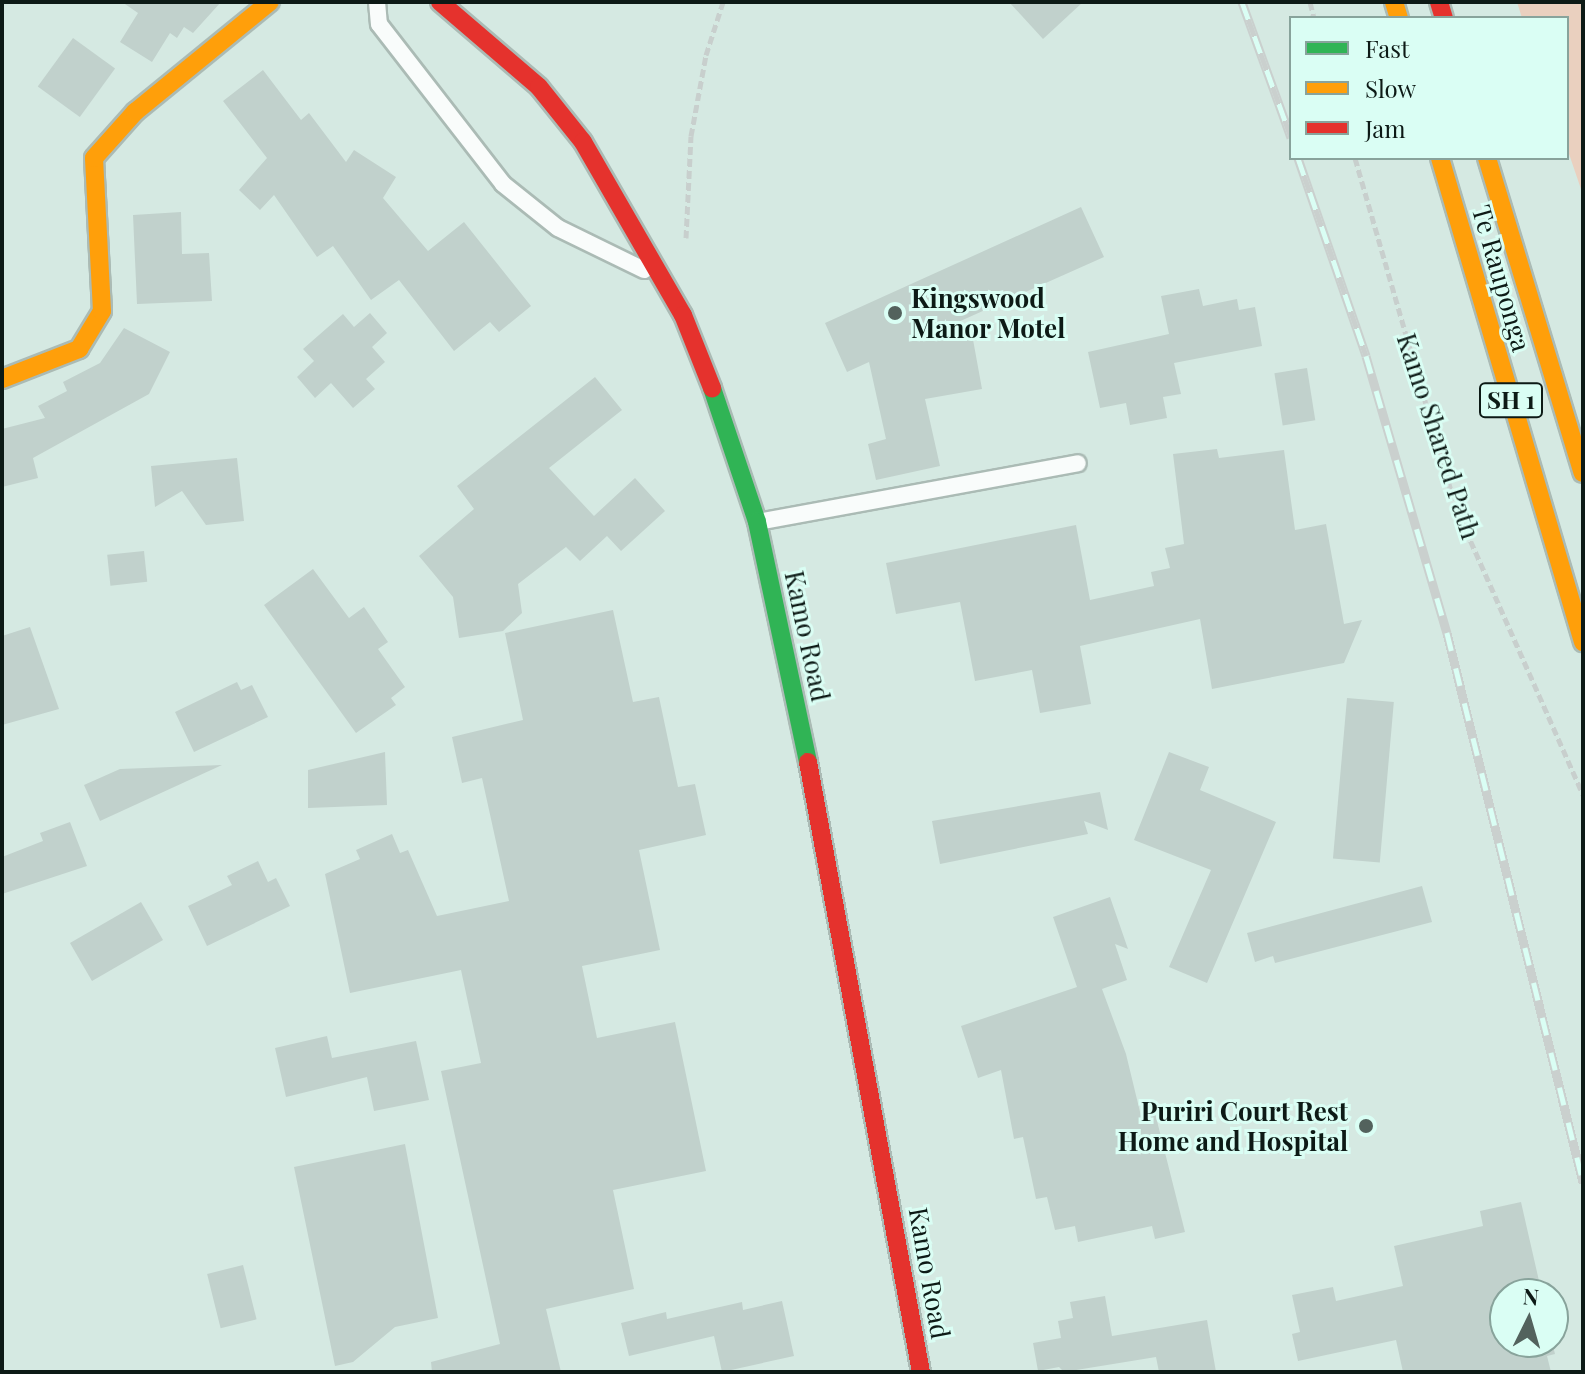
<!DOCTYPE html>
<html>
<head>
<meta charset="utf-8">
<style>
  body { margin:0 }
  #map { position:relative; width:1585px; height:1374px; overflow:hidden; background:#d5e9e2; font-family:"Playfair Display",serif }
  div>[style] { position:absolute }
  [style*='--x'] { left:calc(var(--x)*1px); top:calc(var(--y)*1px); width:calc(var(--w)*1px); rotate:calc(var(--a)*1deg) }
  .green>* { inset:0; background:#ead0bf }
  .building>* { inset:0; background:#c1d1cc; transform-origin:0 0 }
  .path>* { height:5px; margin-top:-2.5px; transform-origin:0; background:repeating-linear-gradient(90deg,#c8cfcd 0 8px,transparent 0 12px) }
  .roads { filter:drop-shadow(2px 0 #abbbb5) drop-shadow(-2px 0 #abbbb5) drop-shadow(0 2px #abbbb5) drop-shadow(0 -2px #abbbb5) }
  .lane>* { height:16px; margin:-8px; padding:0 8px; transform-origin:8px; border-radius:8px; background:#f9fcfb }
  .fast>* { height:18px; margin:-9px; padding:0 9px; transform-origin:9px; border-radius:9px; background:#30b455 }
  .slow>* { height:18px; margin:-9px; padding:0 9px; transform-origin:9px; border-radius:9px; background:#ff9f0a }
  .jam>* { height:18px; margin:-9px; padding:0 9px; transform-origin:9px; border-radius:9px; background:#e5322d }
  .rail>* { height:9px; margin-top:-4.5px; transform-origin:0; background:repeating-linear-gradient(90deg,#dafef4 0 18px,#cad0ce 0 36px); box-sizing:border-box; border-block:2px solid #cad0ce }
  .dots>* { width:22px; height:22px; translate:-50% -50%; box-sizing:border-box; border:4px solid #dafef4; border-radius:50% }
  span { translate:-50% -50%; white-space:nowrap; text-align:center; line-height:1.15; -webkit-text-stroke:6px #dafef4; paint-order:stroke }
  .shield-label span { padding:2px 6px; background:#dafef4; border:2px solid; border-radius:6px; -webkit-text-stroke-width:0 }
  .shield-label { font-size:24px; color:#0d1a16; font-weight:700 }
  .street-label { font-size:26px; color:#0d1a16 }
  .poi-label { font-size:26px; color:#0d1a16; font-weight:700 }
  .left { translate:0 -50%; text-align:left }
  .right { translate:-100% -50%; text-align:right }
  .frame { position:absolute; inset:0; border:4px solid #0d1a16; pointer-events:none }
  .legend { position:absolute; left:1289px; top:16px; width:280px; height:144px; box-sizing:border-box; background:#dafef4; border:2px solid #88a39b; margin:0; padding:10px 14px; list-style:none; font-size:24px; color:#0d1a16 }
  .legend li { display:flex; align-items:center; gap:16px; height:40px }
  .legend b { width:40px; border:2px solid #88a39b }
  .north { position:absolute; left:1489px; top:1278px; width:80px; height:80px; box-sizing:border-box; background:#dafef4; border:2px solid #88a39b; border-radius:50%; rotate:5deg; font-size:22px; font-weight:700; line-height:32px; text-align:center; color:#0d1a16 }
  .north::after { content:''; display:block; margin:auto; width:28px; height:36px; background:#53625d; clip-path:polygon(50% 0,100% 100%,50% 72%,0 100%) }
</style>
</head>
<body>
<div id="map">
  <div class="green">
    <div style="clip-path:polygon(1517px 2px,1583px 2px,1583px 195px,1567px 148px,1567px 18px,1522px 18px)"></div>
  </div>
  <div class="building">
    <div style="clip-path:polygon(122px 2px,221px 2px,193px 33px,184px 27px,177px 38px,170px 33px,152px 62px,120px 42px,138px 13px)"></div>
    <div style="clip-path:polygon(1009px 2px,1083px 2px,1043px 39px)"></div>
    <div style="left:73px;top:38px;width:52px;height:60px;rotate:36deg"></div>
    <div style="clip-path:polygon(263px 70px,301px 120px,309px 113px,346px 162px,354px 150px,396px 177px,383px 198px,428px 251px,464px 222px,531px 306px,499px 332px,490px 322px,454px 351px,399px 280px,371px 300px,333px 246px,317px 257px,274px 195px,260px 210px,239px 190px,267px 158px,223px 101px)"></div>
    <div style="clip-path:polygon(1081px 207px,1104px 257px,947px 327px,950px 339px,972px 334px,982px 389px,925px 399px,940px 466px,876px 480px,868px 444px,886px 439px,869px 362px,847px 372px,825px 323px)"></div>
    <div style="clip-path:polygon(181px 212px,182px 254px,209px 253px,212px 301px,137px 304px,133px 215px)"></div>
    <div style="clip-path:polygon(1199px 289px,1203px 306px,1237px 299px,1239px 310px,1255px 307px,1262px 346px,1174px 363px,1181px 394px,1163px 397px,1167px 418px,1130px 425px,1126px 403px,1100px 408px,1088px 352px,1169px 334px,1161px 296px)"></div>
    <div style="clip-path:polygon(370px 313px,387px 333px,372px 347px,385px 362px,366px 379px,375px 389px,353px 408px,331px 383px,315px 398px,297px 377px,314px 361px,303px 349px,343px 314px,354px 327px)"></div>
    <div style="clip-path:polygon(124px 328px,170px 352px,149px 394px,33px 458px,38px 478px,2px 487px,2px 429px,45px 418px,38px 406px,67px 391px,63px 382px,100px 363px)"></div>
    <div style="left:1307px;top:368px;width:53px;height:33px;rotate:81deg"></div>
    <div style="clip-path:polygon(595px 377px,622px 410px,549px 468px,594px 516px,635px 478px,665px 511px,621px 551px,607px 536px,580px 561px,566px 547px,518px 584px,522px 613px,503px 631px,459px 638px,453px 597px,419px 556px,474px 509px,457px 486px)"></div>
    <div style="clip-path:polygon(1217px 449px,1219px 458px,1284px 450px,1295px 530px,1326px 524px,1344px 624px,1362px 620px,1344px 663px,1212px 689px,1200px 619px,1080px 646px,1091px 704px,1040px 713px,1032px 670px,975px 681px,960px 602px,896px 614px,886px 563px,1076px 525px,1090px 600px,1154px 586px,1151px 572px,1170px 568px,1165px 548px,1184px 544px,1173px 454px)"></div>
    <div style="clip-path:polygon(237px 458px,244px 521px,206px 525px,182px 491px,155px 507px,151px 466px)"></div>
    <div style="left:144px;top:551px;width:31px;height:37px;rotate:84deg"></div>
    <div style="clip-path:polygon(313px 569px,349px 618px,364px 607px,388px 642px,378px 649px,405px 687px,391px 698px,396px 705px,356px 733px,264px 605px)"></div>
    <div style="clip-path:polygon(613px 610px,633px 702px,659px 697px,678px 787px,695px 784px,706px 835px,639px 850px,660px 950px,582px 966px,597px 1038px,675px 1022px,706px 1171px,613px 1190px,634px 1289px,546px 1309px,561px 1372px,432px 1372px,431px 1362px,500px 1344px,441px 1071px,481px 1063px,461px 970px,350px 993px,325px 874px,360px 859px,356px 850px,392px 834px,400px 853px,408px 850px,437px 916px,509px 901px,482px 778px,462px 783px,452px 737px,523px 720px,505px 633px)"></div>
    <div style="clip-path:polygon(30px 627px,59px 709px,2px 725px,2px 636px)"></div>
    <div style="clip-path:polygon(237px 682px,241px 690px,252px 685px,268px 717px,194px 752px,175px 712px)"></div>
    <div style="left:1347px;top:698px;width:47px;height:161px;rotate:5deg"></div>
    <div style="clip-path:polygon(385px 752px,387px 805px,308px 808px,308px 770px)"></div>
    <div style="clip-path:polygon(1169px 752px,1209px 767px,1200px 790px,1276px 822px,1207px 983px,1169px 967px,1211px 870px,1134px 840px)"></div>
    <div style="clip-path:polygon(222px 765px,100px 821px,84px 785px,120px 769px)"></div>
    <div style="clip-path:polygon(1100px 792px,1108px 830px,1084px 821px,1088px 834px,940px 864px,932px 821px)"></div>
    <div style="clip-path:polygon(70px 822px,87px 866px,2px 894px,2px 857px,43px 841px,40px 833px)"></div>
    <div style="clip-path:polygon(258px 861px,268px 882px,276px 878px,290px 906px,207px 946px,188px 906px,232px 885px,227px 876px)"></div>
    <div style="clip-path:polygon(1422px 886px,1432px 922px,1275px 963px,1273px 956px,1255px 962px,1247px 933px)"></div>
    <div style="clip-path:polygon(1110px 897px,1128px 949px,1115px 944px,1127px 980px,1102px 989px,1126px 1054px,1141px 1116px,1155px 1113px,1185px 1232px,1155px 1239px,1152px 1226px,1078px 1242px,1075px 1226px,1055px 1230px,1047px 1197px,1036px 1199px,1023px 1137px,1014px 1139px,1001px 1070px,978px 1078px,961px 1026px,1077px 987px,1053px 917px)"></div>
    <div style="left:141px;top:902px;width:44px;height:82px;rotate:60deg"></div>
    <div style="clip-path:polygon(327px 1036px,332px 1058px,416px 1041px,429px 1100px,374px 1111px,367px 1077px,286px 1097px,275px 1048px)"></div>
    <div style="clip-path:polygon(405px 1144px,438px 1318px,395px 1327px,353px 1362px,335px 1366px,294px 1167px)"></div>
    <div style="clip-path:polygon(1521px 1202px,1542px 1294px,1505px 1294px,1505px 1342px,1552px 1342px,1555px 1354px,1547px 1356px,1551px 1372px,1403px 1372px,1396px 1340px,1298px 1361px,1292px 1334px,1300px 1332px,1292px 1295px,1333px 1287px,1336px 1301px,1403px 1286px,1394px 1246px,1483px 1226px,1480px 1211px)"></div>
    <div style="left:243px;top:1265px;width:56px;height:37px;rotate:76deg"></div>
    <div style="clip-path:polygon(1105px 1296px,1112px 1336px,1207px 1320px,1216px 1372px,1159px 1372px,1156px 1357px,1064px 1372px,1059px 1367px,1038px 1371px,1033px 1343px,1061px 1338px,1058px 1321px,1073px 1318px,1070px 1302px)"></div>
    <div style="clip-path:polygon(782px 1301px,794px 1356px,722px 1372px,714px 1336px,629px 1356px,621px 1323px,666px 1312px,667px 1319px,742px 1302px,743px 1310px)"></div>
  </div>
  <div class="path">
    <div style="--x:1310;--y:2;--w:16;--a:76"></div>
    <div style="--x:1355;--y:158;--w:364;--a:73.9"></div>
    <div style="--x:1456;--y:508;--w:314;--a:66.1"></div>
    <div style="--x:686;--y:238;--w:102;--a:-87.2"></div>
    <div style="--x:691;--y:136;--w:82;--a:-79.5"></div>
    <div style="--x:706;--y:55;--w:56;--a:-72.2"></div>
  </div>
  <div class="roads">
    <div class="lane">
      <div style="--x:377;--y:2;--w:22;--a:85"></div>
      <div style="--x:379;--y:24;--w:202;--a:52.2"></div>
      <div style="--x:503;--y:184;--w:70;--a:38.7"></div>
      <div style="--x:558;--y:228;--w:96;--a:26"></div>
      <div style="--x:758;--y:522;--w:325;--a:-10.4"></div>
    </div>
    <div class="fast">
      <div style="--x:712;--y:388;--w:141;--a:71.4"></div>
      <div style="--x:757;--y:522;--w:245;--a:78"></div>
    </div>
    <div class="slow">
      <div style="--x:1394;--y:2;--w:17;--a:73"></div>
      <div style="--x:1440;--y:158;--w:505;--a:73.54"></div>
      <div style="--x:1487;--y:158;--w:329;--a:73.1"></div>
      <div style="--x:2;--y:379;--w:83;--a:-21.3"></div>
      <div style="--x:79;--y:349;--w:44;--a:-58.8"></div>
      <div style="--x:102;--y:311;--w:153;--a:-93"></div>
      <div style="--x:94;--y:158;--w:62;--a:-48.3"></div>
      <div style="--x:135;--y:112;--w:174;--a:-39.2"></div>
    </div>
    <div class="jam">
      <div style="--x:440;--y:2;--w:130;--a:40.6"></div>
      <div style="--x:539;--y:87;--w:70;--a:51.3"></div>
      <div style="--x:583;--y:142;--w:200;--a:60"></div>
      <div style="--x:683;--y:315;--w:79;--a:68.3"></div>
      <div style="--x:1439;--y:2;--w:17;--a:73"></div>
      <div style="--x:808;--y:762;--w:620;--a:79.51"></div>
    </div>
  </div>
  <div class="rail">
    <div style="--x:1242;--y:2;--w:144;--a:70.1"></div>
    <div style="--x:1298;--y:158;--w:209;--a:71"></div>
    <div style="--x:1366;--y:356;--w:289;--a:73.7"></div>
    <div style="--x:1447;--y:633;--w:566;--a:76.09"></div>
  </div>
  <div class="dots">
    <div style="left:895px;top:313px;background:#53625d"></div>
    <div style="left:1366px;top:1126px;background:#53625d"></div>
  </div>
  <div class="shield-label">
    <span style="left:1511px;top:400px">SH 1</span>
  </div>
  <div class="street-label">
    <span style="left:1502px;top:278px;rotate:74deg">Te Rauponga</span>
    <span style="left:1439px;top:436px;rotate:72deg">Kamo Shared Path</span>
    <span style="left:808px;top:636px;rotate:78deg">Kamo Road</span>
    <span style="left:930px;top:1273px;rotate:80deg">Kamo Road</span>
  </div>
  <div class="poi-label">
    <span class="left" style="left:911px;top:313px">Kingswood<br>Manor Motel</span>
    <span class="right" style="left:1348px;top:1126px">Puriri Court Rest<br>Home and Hospital</span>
  </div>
  <div class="frame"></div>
  <ul class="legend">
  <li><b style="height:10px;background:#30b455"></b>Fast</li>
  <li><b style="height:10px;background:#ff9f0a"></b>Slow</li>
  <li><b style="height:10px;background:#e5322d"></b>Jam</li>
  </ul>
  <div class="north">N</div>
</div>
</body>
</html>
